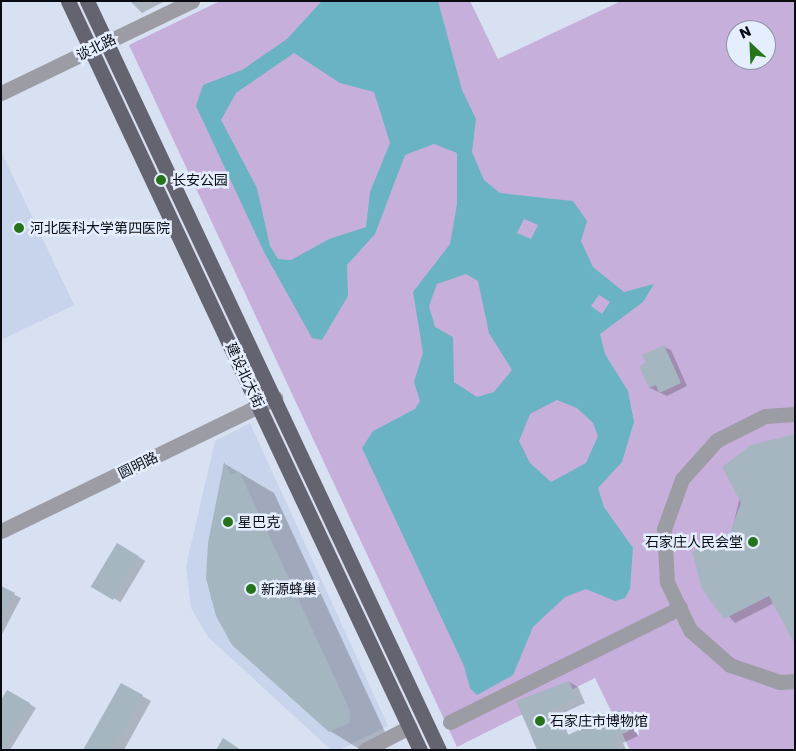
<!DOCTYPE html>
<html>
<head>
<meta charset="utf-8">
<style>
  body { margin:0 }
  #map { position:relative; width:796px; height:751px; overflow:hidden; background:#d8e1f1; font-family:Poppins,"Noto Sans SC",sans-serif }
  div>[style] { position:absolute }
  [style*='--x'] { left:calc(var(--x)*1px); top:calc(var(--y)*1px); width:calc(var(--w)*1px); rotate:calc(var(--a)*1deg) }
  .built>* { inset:0; background:#c8d4eb }
  .green>* { inset:0; background:#c7afdb }
  .water>* { inset:0; background:#6ab3c3 }
  .shadow>* { inset:0; background:#0003; transform-origin:0 0 }
  .building>* { inset:0; background:#a6b6c1; transform-origin:0 0 }
  .minor>* { height:15px; margin:-7.5px; padding:0 7.5px; transform-origin:7.5px; border-radius:7.5px; background:#9c9ca4 }
  .major>* { height:15px; margin:-7.5px; padding:0 7.5px; transform-origin:7.5px; border-radius:7.5px; background:#646471 }
  .dots>* { width:14px; height:14px; translate:-50% -50%; box-sizing:border-box; border:2px solid #e5eefe; border-radius:50% }
  span { translate:-50% -50%; white-space:nowrap; text-align:center; line-height:1.15; -webkit-text-stroke:5px #e5eefe; paint-order:stroke }
  .street-label { font-size:14px; color:#090c11 }
  .poi-label { font-size:14px; color:#090c11 }
  .left { translate:0 -50%; text-align:left }
  .right { translate:-100% -50%; text-align:right }
  .frame { position:absolute; inset:0; border:2px solid #090c11; pointer-events:none }
  .north { position:absolute; left:726px; top:20px; width:50px; height:50px; box-sizing:border-box; background:#e5eefe; border:1px solid #8d949f; border-radius:50%; rotate:335deg; font-size:14px; font-weight:700; line-height:20px; text-align:center; color:#090c11 }
  .north::after { content:''; display:block; margin:auto; width:18px; height:22px; background:#25741c; clip-path:polygon(50% 0,100% 100%,50% 72%,0 100%) }
</style>
</head>
<body>
<div id="map">
  <div class="built">
    <div style="clip-path:polygon(1px 151px,74px 305px,1px 340px)"></div>
    <div style="clip-path:polygon(250px 423px,388px 726px,339px 750px,331px 750px,208px 637px,191px 608px,186px 566px,215px 441px)"></div>
  </div>
  <div class="green">
    <div style="clip-path:polygon(evenodd,220px 1px,470px 1px,498px 59px,621px 1px,795px 1px,795px 750px,630px 750px,595px 678px,457px 747px,129px 45px,220px 1px,736px 30px,766px 30px,766px 60px,736px 60px,736px 30px)"></div>
  </div>
  <div class="water">
    <div style="clip-path:polygon(evenodd,438px 1px,462px 90px,476px 119px,472px 152px,484px 180px,500px 193px,573px 201px,587px 221px,581px 241px,593px 267px,624px 292px,654px 284px,643px 302px,600px 334px,605px 354px,628px 391px,634px 422px,622px 462px,598px 488px,604px 507px,633px 548px,630px 589px,625px 598px,615px 601px,586px 589px,565px 597px,533px 627px,513px 675px,477px 695px,470px 688px,464px 666px,362px 448px,373px 431px,415px 409px,420px 401px,414px 382px,423px 353px,413px 292px,450px 244px,457px 204px,457px 153px,434px 144px,405px 155px,375px 234px,347px 265px,348px 296px,322px 340px,312px 338px,264px 252px,196px 106px,203px 85px,242px 70px,287px 39px,321px 2px,438px 1px,294px 53px,340px 83px,374px 92px,390px 143px,370px 192px,366px 227px,329px 239px,291px 260px,278px 259px,270px 246px,257px 188px,221px 120px,236px 93px,294px 53px,438px 1px,524px 219px,538px 225px,531px 239px,517px 233px,524px 219px,438px 1px,466px 274px,478px 281px,489px 333px,512px 370px,494px 392px,477px 397px,454px 382px,453px 337px,435px 327px,429px 306px,437px 284px,466px 274px,438px 1px,599px 295px,610px 302px,602px 314px,591px 306px,599px 295px,438px 1px,557px 400px,577px 408px,593px 423px,598px 436px,586px 463px,551px 482px,530px 463px,519px 441px,530px 414px,557px 400px)"></div>
  </div>
  <div class="shadow">
    <div style="clip-path:polygon(130px 1px,165px 1px,142px 13px)"></div>
    <div style="clip-path:polygon(664px 347px,671px 350px,687px 386px,667px 396px,650px 388px,641px 367px)"></div>
    <div style="clip-path:polygon(795px 436px,774px 603px,735px 623px,703px 588px,693px 553px,731px 534px,752px 447px)"></div>
    <div style="clip-path:polygon(225px 464px,274px 493px,385px 732px,361px 750px,330px 731px,233px 645px,211px 598px,208px 559px)"></div>
    <div style="left:117px;top:544px;width:33px;height:48px;rotate:31deg"></div>
    <div style="clip-path:polygon(1px 588px,21px 598px,1px 636px)"></div>
    <div style="clip-path:polygon(569px 682px,578px 687px,585px 703px,559px 715px,569px 736px,620px 712px,629px 717px,638px 736px,623px 743px,626px 750px,537px 750px,517px 702px)"></div>
    <div style="clip-path:polygon(121px 684px,151px 701px,124px 750px,85px 750px)"></div>
    <div style="clip-path:polygon(8px 691px,36px 708px,10px 750px,5px 750px,1px 748px)"></div>
  </div>
  <div class="building">
    <div style="clip-path:polygon(664px 345px,681px 383px,659px 393px,656px 385px,649px 388px,639px 366px,646px 363px,642px 355px)"></div>
    <div style="clip-path:polygon(795px 434px,795px 645px,769px 596px,724px 619px,702px 589px,692px 552px,730px 533px,741px 503px,722px 467px,751px 445px)"></div>
    <div style="clip-path:polygon(224px 462px,231px 475px,239px 471px,350px 711px,349px 723px,329px 732px,232px 645px,216px 616px,206px 578px,208px 543px)"></div>
    <div style="left:117px;top:543px;width:26px;height:51px;rotate:31deg"></div>
    <div style="clip-path:polygon(1px 586px,15px 593px,1px 619px)"></div>
    <div style="clip-path:polygon(569px 681px,577px 698px,551px 710px,564px 737px,620px 710px,629px 731px,614px 738px,620px 750px,538px 750px,516px 701px)"></div>
    <div style="clip-path:polygon(121px 683px,143px 695px,112px 750px,83px 750px)"></div>
    <div style="clip-path:polygon(7px 690px,30px 703px,1px 750px,1px 700px)"></div>
    <div style="clip-path:polygon(223px 738px,241px 750px,216px 750px)"></div>
  </div>
  <div class="minor">
    <div style="--x:1;--y:93;--w:212;--a:-25.7"></div>
    <div style="--x:795;--y:414;--w:30;--a:176"></div>
    <div style="--x:765;--y:416;--w:54;--a:153.4"></div>
    <div style="--x:717;--y:440;--w:52;--a:131.9"></div>
    <div style="--x:682;--y:479;--w:53;--a:109.8"></div>
    <div style="--x:664;--y:529;--w:53;--a:86.8"></div>
    <div style="--x:667;--y:582;--w:53;--a:64.4"></div>
    <div style="--x:690;--y:630;--w:53;--a:41.2"></div>
    <div style="--x:730;--y:665;--w:53;--a:18.8"></div>
    <div style="--x:780;--y:682;--w:15;--a:-4"></div>
    <div style="--x:1;--y:531;--w:305;--a:-25.9"></div>
    <div style="--x:450;--y:722;--w:257;--a:-26.4"></div>
    <div style="--x:365;--y:750;--w:50;--a:-27.6"></div>
  </div>
  <div class="major">
    <div style="--x:68;--y:1;--w:828;--a:64.83"></div>
    <div style="--x:87;--y:1;--w:828;--a:64.83"></div>
  </div>
  <div class="dots">
    <div style="left:161px;top:180px;background:#25741c"></div>
    <div style="left:19px;top:228px;background:#25741c"></div>
    <div style="left:228px;top:522px;background:#25741c"></div>
    <div style="left:753px;top:542px;background:#25741c"></div>
    <div style="left:251px;top:589px;background:#25741c"></div>
    <div style="left:540px;top:721px;background:#25741c"></div>
  </div>
  <div class="street-label">
    <span style="left:96px;top:47px;rotate:-26deg">谈北路</span>
    <span style="left:245px;top:375px;rotate:65deg">建设北大街</span>
    <span style="left:138px;top:465px;rotate:-26deg">圆明路</span>
  </div>
  <div class="poi-label">
    <span class="left" style="left:172px;top:180px">长安公园</span>
    <span class="left" style="left:30px;top:228px">河北医科大学第四医院</span>
    <span class="left" style="left:238px;top:522px">星巴克</span>
    <span class="right" style="left:743px;top:542px">石家庄人民会堂</span>
    <span class="left" style="left:261px;top:589px">新源蜂巢</span>
    <span class="left" style="left:550px;top:721px">石家庄市博物馆</span>
  </div>
  <div class="frame"></div>
  <div class="north">N</div>
</div>
</body>
</html>
